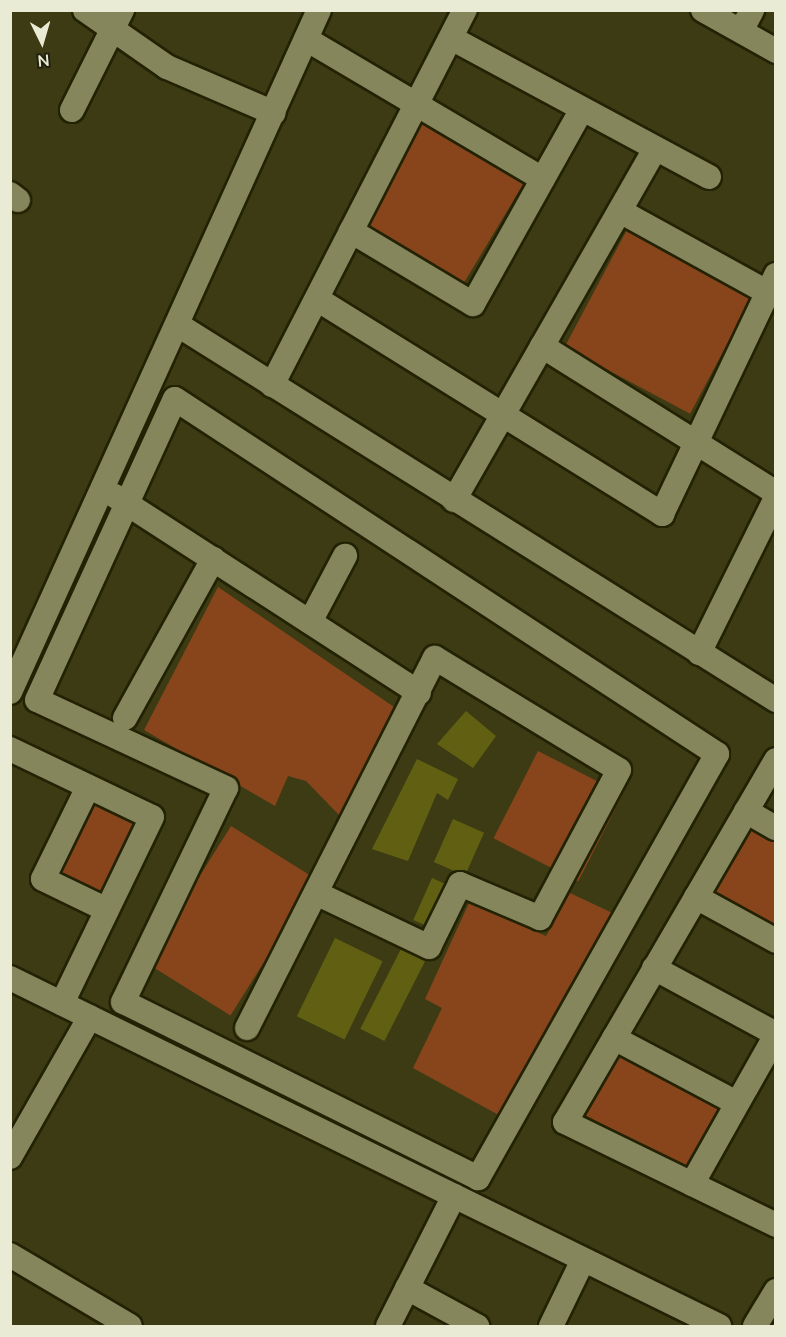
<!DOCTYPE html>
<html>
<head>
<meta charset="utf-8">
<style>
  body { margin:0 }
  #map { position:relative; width:786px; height:1337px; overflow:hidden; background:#3c3b13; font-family:"Nunito Sans",sans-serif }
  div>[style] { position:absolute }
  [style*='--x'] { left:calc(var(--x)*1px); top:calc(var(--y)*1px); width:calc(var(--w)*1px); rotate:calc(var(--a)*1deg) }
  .green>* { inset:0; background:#88451c; transform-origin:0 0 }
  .building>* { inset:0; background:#616012; transform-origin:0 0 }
  .roads { filter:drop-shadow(2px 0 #222204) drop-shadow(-2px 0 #222204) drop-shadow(0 2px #222204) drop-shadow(0 -2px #222204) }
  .minor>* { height:24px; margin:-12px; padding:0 12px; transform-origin:12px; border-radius:12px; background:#85865c }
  span { translate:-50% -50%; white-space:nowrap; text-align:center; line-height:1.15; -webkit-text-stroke:5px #212110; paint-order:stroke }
  .frame { position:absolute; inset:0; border:12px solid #eaebd4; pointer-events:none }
  .north { position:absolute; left:12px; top:12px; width:60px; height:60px; -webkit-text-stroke:4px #212110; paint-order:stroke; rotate:175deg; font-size:16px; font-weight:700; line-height:24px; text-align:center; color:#eaebd4 }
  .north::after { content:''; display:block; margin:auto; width:21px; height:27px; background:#eaebd4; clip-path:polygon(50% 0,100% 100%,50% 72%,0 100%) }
</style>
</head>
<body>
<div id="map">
  <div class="green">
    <div style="left:420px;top:121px;width:121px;height:116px;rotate:31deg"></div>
    <div style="left:629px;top:226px;width:142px;height:137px;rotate:28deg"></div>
    <div style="clip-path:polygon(218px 587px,397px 709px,340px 816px,306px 781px,288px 776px,275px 806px,144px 730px)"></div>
    <div style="left:538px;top:751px;width:95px;height:98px;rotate:27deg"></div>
    <div style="left:92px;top:797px;width:58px;height:88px;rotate:26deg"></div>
    <div style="clip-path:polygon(750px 823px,775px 838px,775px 927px,711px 890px)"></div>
    <div style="left:231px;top:826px;width:100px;height:161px;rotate:32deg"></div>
    <div style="clip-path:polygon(570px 893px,621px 917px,506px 1119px,413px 1068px,442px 1008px,425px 999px,469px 903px,546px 936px)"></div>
    <div style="left:618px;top:1052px;width:117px;height:71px;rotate:28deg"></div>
  </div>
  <div class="building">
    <div style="clip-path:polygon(466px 711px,496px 736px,473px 768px,437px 744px)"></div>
    <div style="clip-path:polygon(417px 759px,458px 779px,448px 800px,437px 793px,408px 861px,372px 849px)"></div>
    <div style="left:453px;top:819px;width:34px;height:47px;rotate:24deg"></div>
    <div style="left:432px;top:878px;width:22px;height:46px;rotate:24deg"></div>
    <div style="left:335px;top:938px;width:53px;height:87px;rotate:26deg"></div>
    <div style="left:403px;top:945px;width:27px;height:94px;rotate:27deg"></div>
  </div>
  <div class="roads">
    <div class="minor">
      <div style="--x:85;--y:10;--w:100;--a:34.8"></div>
      <div style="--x:167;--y:67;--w:116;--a:23.3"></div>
      <div style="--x:703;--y:10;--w:84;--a:29.3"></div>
      <div style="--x:741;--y:31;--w:24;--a:-62"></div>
      <div style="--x:451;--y:38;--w:293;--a:28.3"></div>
      <div style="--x:306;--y:39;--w:275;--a:30.6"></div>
      <div style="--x:72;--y:110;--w:112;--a:-63.4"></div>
      <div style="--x:10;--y:194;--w:10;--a:37"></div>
      <div style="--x:620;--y:211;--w:168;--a:28.9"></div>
      <div style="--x:351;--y:231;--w:142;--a:30.9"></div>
      <div style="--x:473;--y:304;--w:223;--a:-60.8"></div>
      <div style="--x:317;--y:299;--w:407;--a:31.9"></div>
      <div style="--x:662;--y:514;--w:265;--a:-64.5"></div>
      <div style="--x:178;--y:325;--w:706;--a:32.09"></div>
      <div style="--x:542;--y:346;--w:276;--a:32.1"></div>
      <div style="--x:272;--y:385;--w:422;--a:-62.8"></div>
      <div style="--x:175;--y:399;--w:648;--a:33.22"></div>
      <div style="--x:717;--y:754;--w:487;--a:119.4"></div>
      <div style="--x:478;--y:1178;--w:396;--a:-153.6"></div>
      <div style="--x:123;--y:1002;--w:237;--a:-64.3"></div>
      <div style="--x:226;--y:788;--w:208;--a:-155"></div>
      <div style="--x:37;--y:700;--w:331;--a:-65.4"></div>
      <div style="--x:115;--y:496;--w:362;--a:32.9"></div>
      <div style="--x:454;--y:500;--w:404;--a:-60.2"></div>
      <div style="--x:310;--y:622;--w:75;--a:-62.1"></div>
      <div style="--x:699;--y:653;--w:173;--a:-63.6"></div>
      <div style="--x:10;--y:692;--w:749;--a:-65.63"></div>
      <div style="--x:125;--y:718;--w:182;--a:-61"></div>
      <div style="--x:10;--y:749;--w:157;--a:25.6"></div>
      <div style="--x:152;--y:817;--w:207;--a:115.8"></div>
      <div style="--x:776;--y:760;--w:419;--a:120.2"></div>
      <div style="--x:565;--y:1122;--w:235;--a:26"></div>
      <div style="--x:88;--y:787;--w:102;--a:116.1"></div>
      <div style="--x:43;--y:879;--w:71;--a:25.8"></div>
      <div style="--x:746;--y:811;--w:34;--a:30"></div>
      <div style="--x:696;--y:897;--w:91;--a:28.8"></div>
      <div style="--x:654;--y:968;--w:139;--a:28.4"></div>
      <div style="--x:10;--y:978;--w:790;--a:26.14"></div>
      <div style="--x:247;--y:1028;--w:415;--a:-63.1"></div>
      <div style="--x:435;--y:658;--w:215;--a:31.3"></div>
      <div style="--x:619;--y:770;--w:168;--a:118.1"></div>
      <div style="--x:540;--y:918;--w:87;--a:-157"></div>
      <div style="--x:460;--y:884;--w:70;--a:116.2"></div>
      <div style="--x:429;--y:947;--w:125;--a:-154.5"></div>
      <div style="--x:614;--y:1038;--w:139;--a:27.9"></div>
      <div style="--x:10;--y:1157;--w:161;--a:-60.3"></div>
      <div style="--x:692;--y:1184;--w:171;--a:-60.6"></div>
      <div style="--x:10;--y:1255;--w:139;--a:30.6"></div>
      <div style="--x:407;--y:1288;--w:80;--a:28.5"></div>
      <div style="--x:388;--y:1326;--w:146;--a:-63.1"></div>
      <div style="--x:551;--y:1326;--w:73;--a:-64.1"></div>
      <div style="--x:755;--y:1326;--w:41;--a:-59"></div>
    </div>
  </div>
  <div class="frame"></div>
  <div class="north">N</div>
</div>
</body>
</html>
